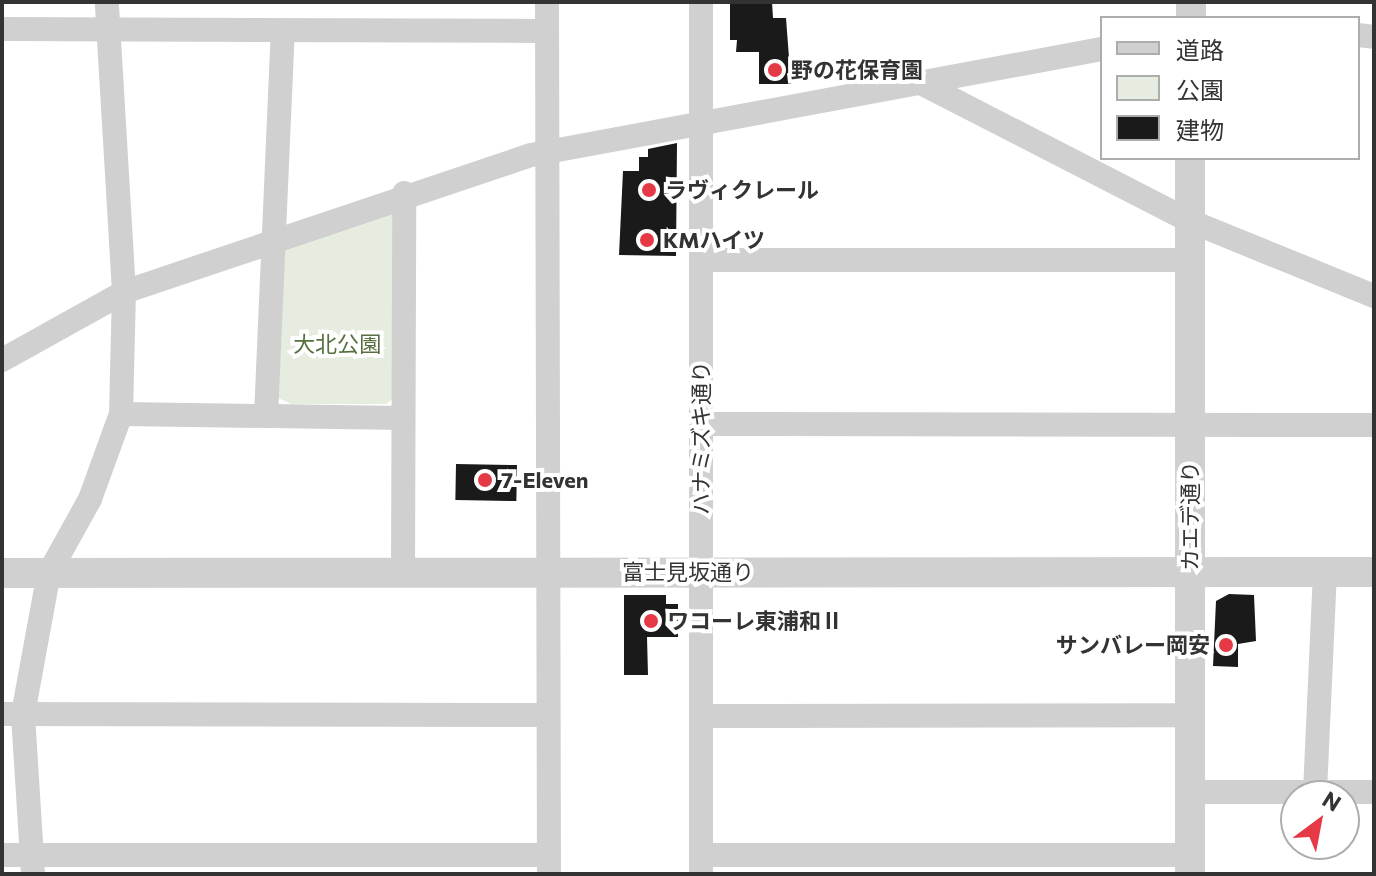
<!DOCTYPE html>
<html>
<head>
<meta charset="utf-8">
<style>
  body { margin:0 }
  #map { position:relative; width:1376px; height:876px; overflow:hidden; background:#fff; font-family:Commissioner,"Noto Sans JP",sans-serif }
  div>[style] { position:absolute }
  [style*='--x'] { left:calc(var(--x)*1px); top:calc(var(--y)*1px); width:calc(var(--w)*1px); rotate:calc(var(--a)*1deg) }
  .green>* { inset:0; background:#e6ecdf }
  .building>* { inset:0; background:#1a1a1a; transform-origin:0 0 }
  .minor>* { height:24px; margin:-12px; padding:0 12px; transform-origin:12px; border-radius:12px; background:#d0d0d0 }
  .tertiary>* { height:30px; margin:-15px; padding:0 15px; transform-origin:15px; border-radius:15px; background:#d0d0d0 }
  .dots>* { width:22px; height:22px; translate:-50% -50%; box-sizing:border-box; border:4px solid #fff; border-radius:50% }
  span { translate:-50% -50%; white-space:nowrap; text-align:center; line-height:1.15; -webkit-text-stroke:8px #fff; paint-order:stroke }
  .poi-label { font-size:22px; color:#333; font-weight:700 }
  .left { translate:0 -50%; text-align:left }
  .right { translate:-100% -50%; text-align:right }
  .park-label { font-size:22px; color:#56703f }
  .street-label { font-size:22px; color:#333 }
  .frame { position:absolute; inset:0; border:4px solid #333; pointer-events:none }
  .legend { position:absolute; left:1100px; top:16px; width:260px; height:144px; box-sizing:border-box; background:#fff; border:2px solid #adadad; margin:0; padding:10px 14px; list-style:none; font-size:24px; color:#333 }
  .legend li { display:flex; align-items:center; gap:16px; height:40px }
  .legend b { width:40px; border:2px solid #adadad }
  .north { position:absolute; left:1280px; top:780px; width:80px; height:80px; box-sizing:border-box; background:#fff; border:2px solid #adadad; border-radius:50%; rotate:32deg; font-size:22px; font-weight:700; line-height:32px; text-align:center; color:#333 }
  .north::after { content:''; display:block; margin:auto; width:28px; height:36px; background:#e63946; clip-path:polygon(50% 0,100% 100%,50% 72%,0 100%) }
</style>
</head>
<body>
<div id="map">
  <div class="green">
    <div style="clip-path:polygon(393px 212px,394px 398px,386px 404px,291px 404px,276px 397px,285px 248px)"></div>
  </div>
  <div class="building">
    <div style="clip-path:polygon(730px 2px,772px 2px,773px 18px,786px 18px,791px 84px,759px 84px,759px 52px,736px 52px,737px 40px,730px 40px)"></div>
    <div style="clip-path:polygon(677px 143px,676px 256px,619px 255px,623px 171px,639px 171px,639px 157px,648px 157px,648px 149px)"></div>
    <div style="left:456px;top:464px;width:61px;height:36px;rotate:1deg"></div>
    <div style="clip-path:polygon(1229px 594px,1254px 595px,1256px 641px,1238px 644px,1238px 667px,1213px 666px,1216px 601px)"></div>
    <div style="clip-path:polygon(624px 595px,666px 595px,666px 604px,678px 604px,678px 637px,647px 637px,648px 675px,624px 675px)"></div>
  </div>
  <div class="minor">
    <div style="--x:547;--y:2;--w:872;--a:89.87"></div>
    <div style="--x:2;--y:29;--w:544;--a:0.21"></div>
    <div style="--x:1358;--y:35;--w:16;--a:7"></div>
    <div style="--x:919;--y:82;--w:305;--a:27.2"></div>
    <div style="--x:1190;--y:221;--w:199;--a:22.2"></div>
    <div style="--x:702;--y:260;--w:488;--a:0"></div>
    <div style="--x:2;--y:360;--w:140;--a:-29.1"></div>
    <div style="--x:124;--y:292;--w:429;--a:-18.6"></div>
    <div style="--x:531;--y:155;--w:581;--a:-10.52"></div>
    <div style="--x:121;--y:414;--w:282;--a:0.8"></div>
    <div style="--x:266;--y:416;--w:385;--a:-87.5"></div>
    <div style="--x:701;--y:424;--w:673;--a:0.09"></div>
    <div style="--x:403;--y:571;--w:378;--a:-89.8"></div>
    <div style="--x:2;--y:714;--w:546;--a:0.1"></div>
    <div style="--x:701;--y:716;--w:489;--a:-0.1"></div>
    <div style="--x:1190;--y:792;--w:184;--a:0"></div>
    <div style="--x:1315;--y:792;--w:220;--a:-87.4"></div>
    <div style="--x:2;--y:855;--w:547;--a:0"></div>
    <div style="--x:701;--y:855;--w:489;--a:0"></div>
    <div style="--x:33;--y:874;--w:160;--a:-93.6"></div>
    <div style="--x:23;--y:714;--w:143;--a:-79.6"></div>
    <div style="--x:49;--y:573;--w:85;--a:-61"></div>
    <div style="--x:90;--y:499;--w:90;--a:-70"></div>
    <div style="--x:121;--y:414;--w:122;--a:-88.6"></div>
    <div style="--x:124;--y:292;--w:290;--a:-93.4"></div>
    <div style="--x:701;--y:874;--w:872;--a:-90"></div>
  </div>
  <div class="tertiary">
    <div style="--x:1191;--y:18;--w:16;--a:-90"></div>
    <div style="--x:2;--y:573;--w:1372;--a:-0.04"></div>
    <div style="--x:1190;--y:874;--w:716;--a:-90"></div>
  </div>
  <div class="dots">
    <div style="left:775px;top:70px;background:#e63946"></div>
    <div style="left:649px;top:190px;background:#e63946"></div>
    <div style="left:647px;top:240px;background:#e63946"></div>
    <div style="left:485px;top:480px;background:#e63946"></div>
    <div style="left:651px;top:621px;background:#e63946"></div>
    <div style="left:1226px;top:645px;background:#e63946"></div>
  </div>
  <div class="poi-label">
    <span class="left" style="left:791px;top:70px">野の花保育園</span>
    <span class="left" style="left:665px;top:190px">ラヴィクレール</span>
    <span class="left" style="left:663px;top:240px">KMハイツ</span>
    <span class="left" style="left:501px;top:480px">7-Eleven</span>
    <span class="left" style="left:667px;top:621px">ワコーレ東浦和Ⅱ</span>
    <span class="right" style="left:1210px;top:645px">サンバレー岡安</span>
  </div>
  <div class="park-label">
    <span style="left:337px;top:344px">大北公園</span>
  </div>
  <div class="street-label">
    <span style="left:701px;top:438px;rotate:-90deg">ハナミズキ通り</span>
    <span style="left:1190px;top:516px;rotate:-90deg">カエデ通り</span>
    <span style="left:688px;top:572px">富士見坂通り</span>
  </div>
  <div class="frame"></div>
  <ul class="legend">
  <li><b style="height:10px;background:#d0d0d0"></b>道路</li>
  <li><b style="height:22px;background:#e6ecdf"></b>公園</li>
  <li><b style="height:22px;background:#1a1a1a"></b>建物</li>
  </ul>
  <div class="north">N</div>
</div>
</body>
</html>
